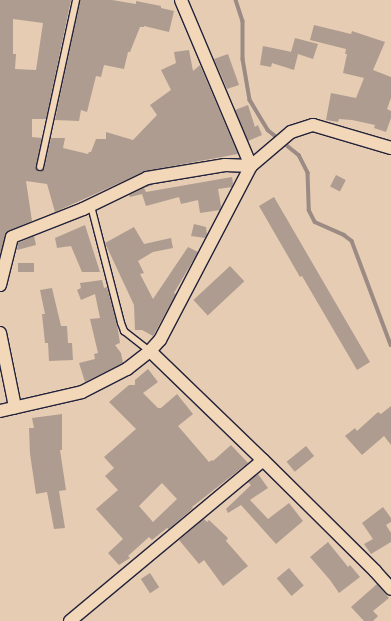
<!DOCTYPE html>
<html>
<head>
<meta charset="utf-8">
<style>
  body { margin:0 }
  #map { position:relative; width:391px; height:621px; overflow:hidden; background:#e5ccb2; font-family:"Balsamiq Sans",sans-serif }
  div>[style] { position:absolute }
  [style*='--x'] { left:calc(var(--x)*1px); top:calc(var(--y)*1px); width:calc(var(--w)*1px); rotate:calc(var(--a)*1deg) }
  .stream>* { height:3.5px; margin:-1.75px; padding:0 1.75px; transform-origin:1.75px; border-radius:1.75px; background:#9b8b84 }
  .building>* { inset:0; background:#af9c91; transform-origin:0 0 }
  .roads { filter:drop-shadow(1px 0 #22223b) drop-shadow(-1px 0 #22223b) drop-shadow(0 1px #22223b) drop-shadow(0 -1px #22223b) }
  .service>* { height:6px; margin:-3px; padding:0 3px; transform-origin:3px; border-radius:3px; background:#f2d7b9 }
  .minor>* { height:12px; margin:-6px; padding:0 6px; transform-origin:6px; border-radius:6px; background:#f2d7b9 }
  span { translate:-50% -50%; white-space:nowrap; text-align:center; line-height:1.15; -webkit-text-stroke:3px #f2d7b9; paint-order:stroke }
</style>
</head>
<body>
<div id="map">
  <div class="stream">
    <div style="--x:236;--y:0;--w:22;--a:72"></div>
    <div style="--x:243;--y:21;--w:38;--a:90"></div>
    <div style="--x:243;--y:59;--w:42;--a:80.3"></div>
    <div style="--x:250;--y:100;--w:35;--a:59"></div>
    <div style="--x:268;--y:130;--w:40;--a:39"></div>
    <div style="--x:299;--y:155;--w:20;--a:63"></div>
    <div style="--x:308;--y:173;--w:37;--a:88"></div>
    <div style="--x:309;--y:210;--w:13;--a:63"></div>
    <div style="--x:315;--y:222;--w:32;--a:24"></div>
    <div style="--x:344;--y:235;--w:10;--a:37"></div>
    <div style="--x:352;--y:241;--w:111;--a:69.4"></div>
  </div>
  <div class="building">
    <div style="clip-path:polygon(evenodd,0 0,71px 0,46px 119px,32px 119px,32px 137px,42px 138px,36px 166px,37px 171px,42px 171px,44px 168px,51px 138px,65px 138px,63px 148px,88px 154px,89px 152px,91px 152px,96px 139px,106px 139px,106px 132px,133px 140px,157px 115px,150px 105px,171px 90px,161px 70px,176px 63px,174px 52px,189px 50px,193px 71px,200px 65px,238px 154px,146px 171px,55px 212px,47px 184px,26px 181px,32px 221px,7px 232px,0 254px,0 0,13px 19px,43px 23px,36px 70px,15px 69px,16px 54px,13px 54px,13px 19px)"></div>
    <div style="clip-path:polygon(80px 0,112px 0,136px 4px,136px 1px,161px 6px,161px 8px,174px 11px,169px 32px,144px 26px,144px 27px,140px 27px,130px 52px,128px 52px,124px 69px,104px 65px,101px 77px,96px 76px,87px 112px,81px 110px,79px 121px,55px 120px)"></div>
    <div style="clip-path:polygon(314px 25px,351px 34px,352px 31px,385px 42px,373px 70px,391px 77px,391px 98px,387px 109px,391px 111px,391px 118px,386px 132px,374px 128px,375px 125px,352px 120px,339px 119px,338px 122px,326px 120px,331px 93px,356px 98px,364px 78px,343px 73px,347px 54px,345px 54px,346px 49px,310px 40px)"></div>
    <div style="clip-path:polygon(295px 38px,318px 44px,313px 59px,298px 54px,294px 70px,272px 63px,271px 67px,260px 65px,263px 46px,292px 52px,291px 52px)"></div>
    <div style="clip-path:polygon(228px 54px,239px 85px,227px 89px,214px 59px)"></div>
    <div style="clip-path:polygon(248px 105px,255px 127px,258px 125px,262px 135px,248px 141px,235px 110px)"></div>
    <div style="left:336px;top:175px;width:11px;height:13px;rotate:27deg"></div>
    <div style="clip-path:polygon(232px 177px,233px 183px,232px 187px,218px 189px,221px 206px,220px 210px,200px 213px,198px 200px,181px 204px,179px 197px,146px 206px,142px 194px,130px 197px,129px 195px,149px 185px,153px 185px,144px 188px,146px 192px)"></div>
    <div style="clip-path:polygon(274px 197px,370px 362px,357px 370px,302px 276px,300px 277px,259px 206px)"></div>
    <div style="clip-path:polygon(194px 224px,206px 227px,207px 235px,205px 238px,191px 236px)"></div>
    <div style="clip-path:polygon(85px 225px,100px 272px,82px 272px,71px 246px,57px 248px,55px 238px)"></div>
    <div style="clip-path:polygon(134px 227px,144px 244px,171px 238px,173px 248px,153px 252px,138px 261px,144px 273px,140px 274px,153px 299px,188px 247px,198px 252px,174px 293px,176px 294px,153px 336px,142px 330px,135px 330px,134px 305px,105px 243px)"></div>
    <div style="clip-path:polygon(34px 236px,36px 245px,17px 250px,18px 243px)"></div>
    <div style="left:18px;top:263px;width:16px;height:9px"></div>
    <div style="left:230px;top:266px;width:21px;height:50px;rotate:47deg"></div>
    <div style="clip-path:polygon(102px 280px,104px 288px,107px 287px,117px 324px,120px 343px,115px 345px,121px 353px,123px 363px,85px 382px,79px 363px,95px 359px,94px 354px,98px 353px,90px 319px,100px 318px,95px 294px,81px 300px,77px 290px,81px 288px,80px 283px)"></div>
    <div style="clip-path:polygon(52px 288px,61px 326px,67px 326px,68px 343px,72px 343px,73px 360px,49px 361px,48px 343px,45px 343px,42px 314px,45px 314px,40px 290px)"></div>
    <div style="clip-path:polygon(evenodd,148px 369px,158px 382px,143px 393px,158px 408px,161px 408px,177px 394px,193px 414px,178px 426px,209px 462px,212px 460px,213px 461px,231px 445px,248px 463px,192px 507px,193px 508px,169px 529px,167px 528px,152px 540px,149px 537px,128px 556px,130px 558px,119px 565px,108px 553px,123px 539px,96px 509px,118px 490px,105px 476px,114px 468px,104px 457px,136px 429px,109px 402px,129px 385px,135px 385px,135px 380px,148px 369px,162px 483px,177px 499px,153px 522px,139px 506px,162px 483px)"></div>
    <div style="clip-path:polygon(391px 406px,391px 445px,384px 436px,362px 455px,345px 436px,355px 428px,357px 431px,378px 412px,381px 414px)"></div>
    <div style="clip-path:polygon(62px 414px,62px 450px,60px 450px,66px 490px,59px 491px,65px 528px,54px 529px,47px 492px,36px 494px,30px 454px,29px 428px,34px 428px,32px 418px)"></div>
    <div style="left:306px;top:446px;width:13px;height:25px;rotate:51deg"></div>
    <div style="clip-path:polygon(258px 474px,268px 488px,250px 500px,268px 519px,289px 503px,303px 521px,276px 544px,241px 505px,228px 513px,226px 509px,251px 485px,248px 482px)"></div>
    <div style="clip-path:polygon(383px 507px,391px 518px,391px 522px,386px 525px,391px 533px,391px 542px,371px 554px,364px 544px,373px 539px,362px 523px)"></div>
    <div style="clip-path:polygon(204px 519px,207px 522px,209px 520px,228px 538px,226px 541px,248px 566px,223px 586px,204px 560px,199px 564px,179px 540px)"></div>
    <div style="clip-path:polygon(328px 542px,348px 567px,350px 565px,360px 577px,339px 593px,330px 580px,310px 557px)"></div>
    <div style="left:289px;top:568px;width:23px;height:16px;rotate:50deg"></div>
    <div style="left:150px;top:573px;width:17px;height:11px;rotate:57deg"></div>
    <div style="clip-path:polygon(377px 584px,389px 598px,373px 611px,378px 616px,373px 621px,364px 621px,351px 607px)"></div>
  </div>
  <div class="roads">
    <div class="service">
      <div style="--x:40;--y:167;--w:171;--a:-77.8"></div>
      <div style="--x:91;--y:206;--w:121;--a:75.6"></div>
      <div style="--x:121;--y:323;--w:9;--a:69"></div>
      <div style="--x:124;--y:331;--w:33;--a:38"></div>
    </div>
    <div class="minor">
      <div style="--x:0;--y:285;--w:49;--a:-76"></div>
      <div style="--x:12;--y:237;--w:76;--a:-21.5"></div>
      <div style="--x:83;--y:209;--w:71;--a:-25.8"></div>
      <div style="--x:147;--y:178;--w:79;--a:-9.5"></div>
      <div style="--x:225;--y:165;--w:26;--a:2"></div>
      <div style="--x:251;--y:166;--w:52;--a:-40.4"></div>
      <div style="--x:291;--y:132;--w:23;--a:-18"></div>
      <div style="--x:313;--y:125;--w:81;--a:16.4"></div>
      <div style="--x:0;--y:333;--w:76;--a:78.5"></div>
      <div style="--x:150;--y:351;--w:157;--a:44"></div>
      <div style="--x:263;--y:460;--w:158;--a:44.7"></div>
      <div style="--x:375;--y:571;--w:24;--a:48"></div>
      <div style="--x:0;--y:411;--w:84;--a:-13"></div>
      <div style="--x:82;--y:392;--w:51;--a:-27.1"></div>
      <div style="--x:127;--y:369;--w:29;--a:-38"></div>
      <div style="--x:150;--y:351;--w:15;--a:-48"></div>
      <div style="--x:160;--y:340;--w:196;--a:-62.4"></div>
      <div style="--x:251;--y:166;--w:180;--a:-112.9"></div>
      <div style="--x:70;--y:621;--w:251;--a:-39.8"></div>
    </div>
  </div>
</div>
</body>
</html>
